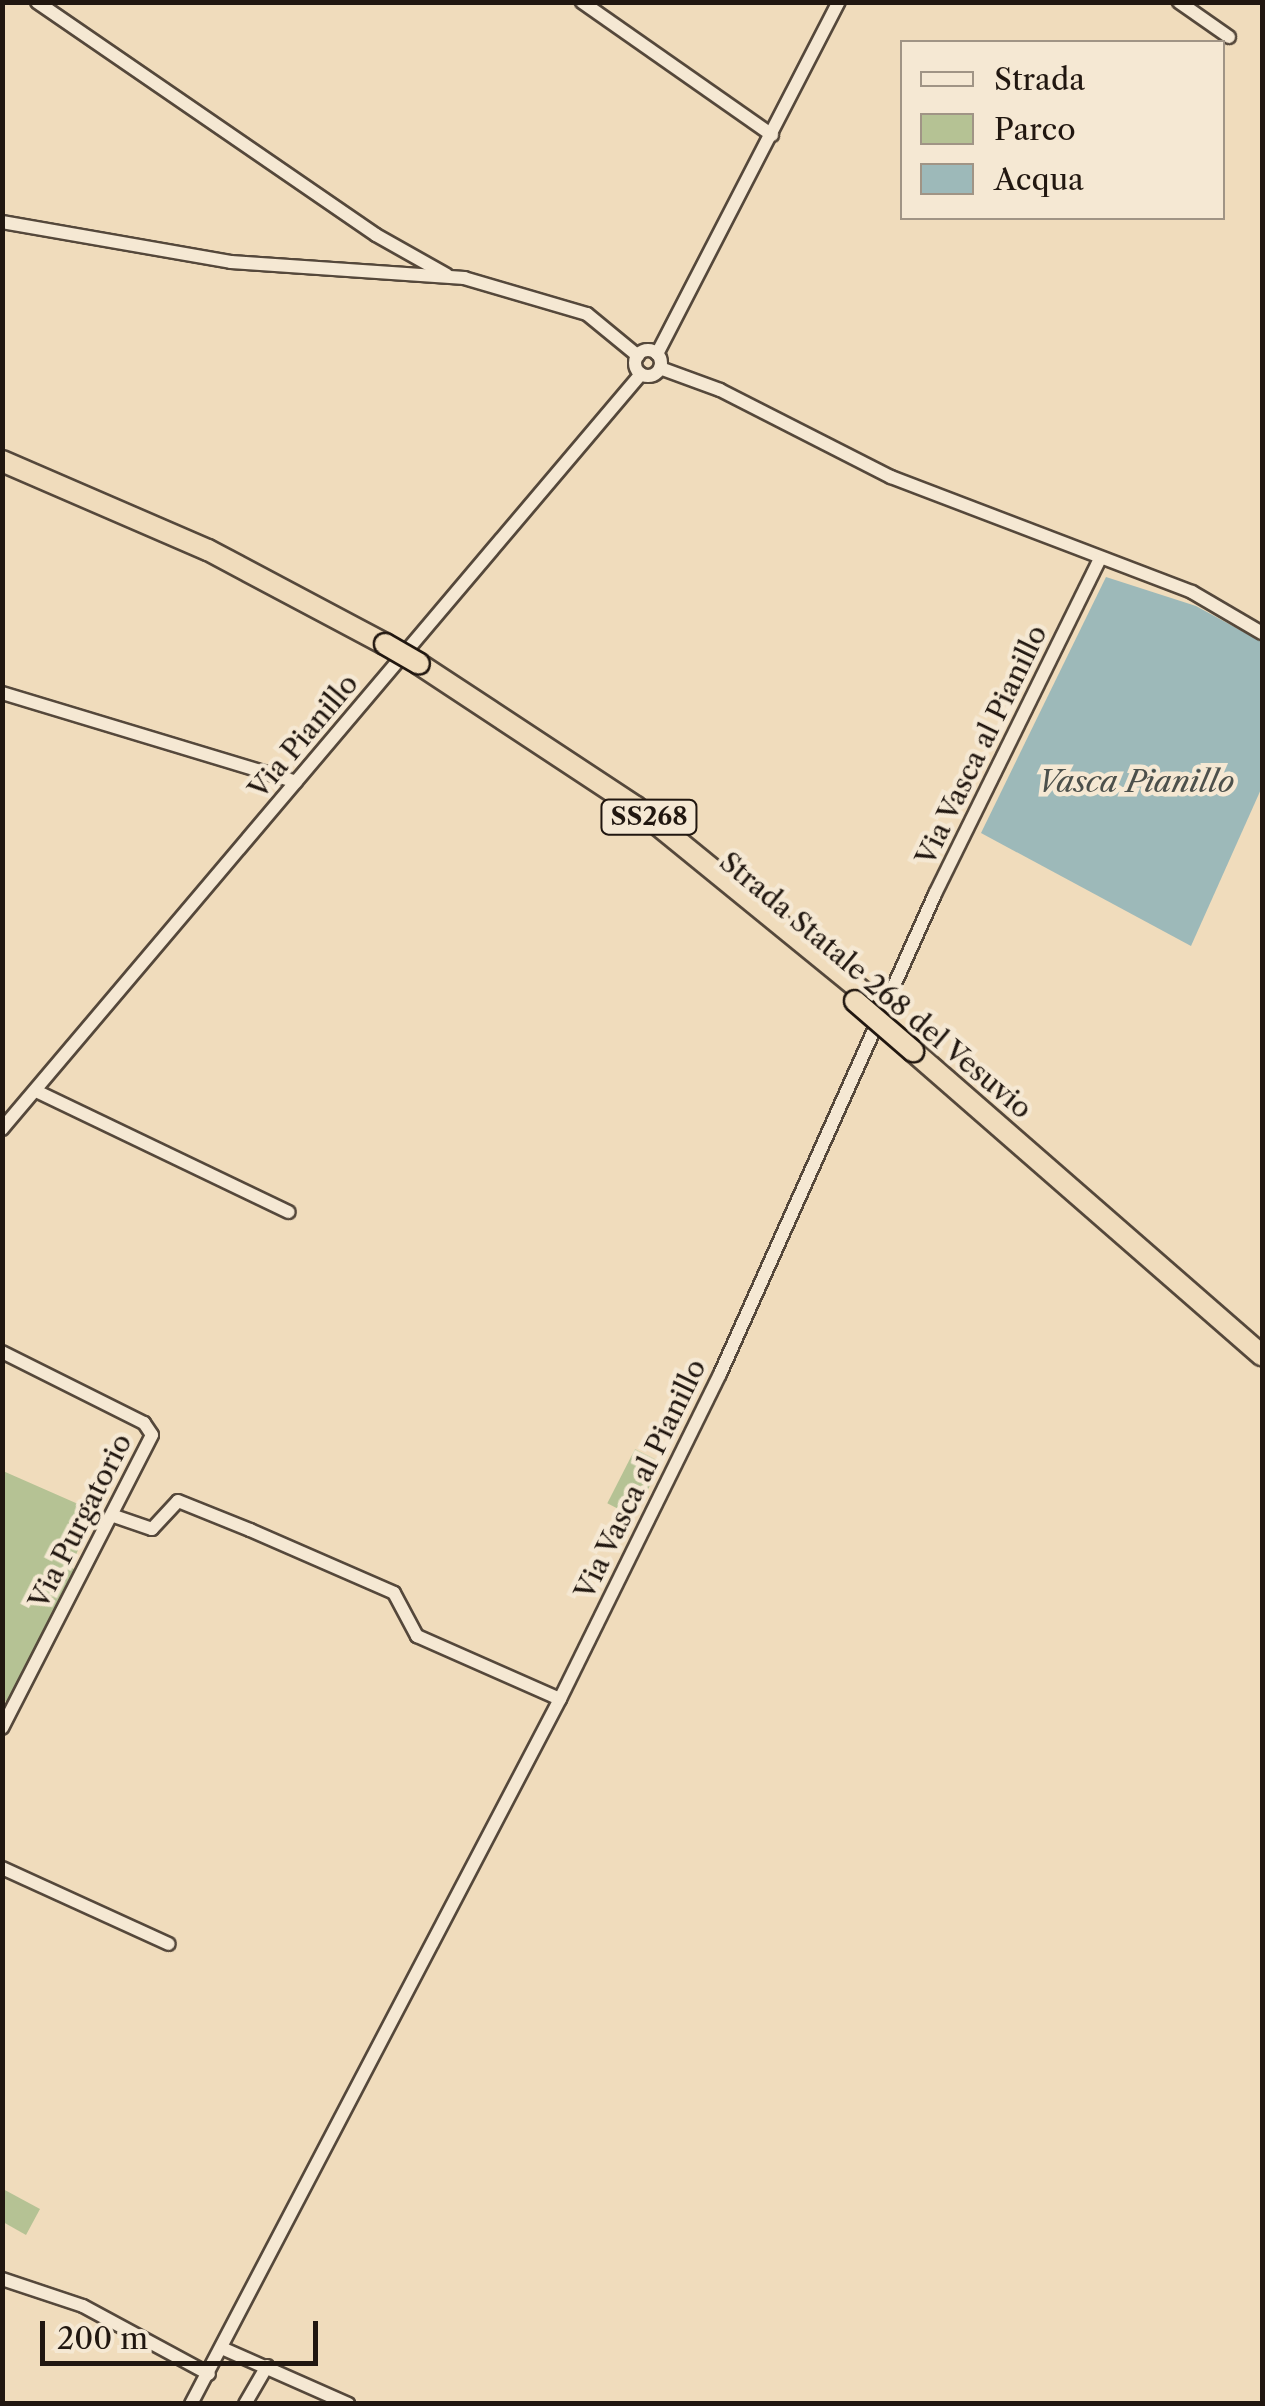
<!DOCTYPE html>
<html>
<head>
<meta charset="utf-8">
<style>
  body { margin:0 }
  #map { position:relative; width:1265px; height:2406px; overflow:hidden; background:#f0dcbc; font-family:"Libre Caslon Text",serif }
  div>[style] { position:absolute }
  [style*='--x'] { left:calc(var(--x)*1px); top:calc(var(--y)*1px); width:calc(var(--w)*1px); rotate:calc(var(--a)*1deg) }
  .green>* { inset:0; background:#b5c294; transform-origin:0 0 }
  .water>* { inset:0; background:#9db9b9 }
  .roads { filter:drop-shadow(2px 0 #55483b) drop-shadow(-2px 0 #55483b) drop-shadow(0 2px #55483b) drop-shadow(0 -2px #55483b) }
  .minor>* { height:12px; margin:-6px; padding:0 6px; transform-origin:6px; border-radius:6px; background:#f5e8d3 }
  .minor>.ring { margin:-6px; padding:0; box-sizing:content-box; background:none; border:12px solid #f5e8d3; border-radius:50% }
  .highway>* { height:20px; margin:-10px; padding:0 10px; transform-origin:10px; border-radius:10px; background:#f0dcbc }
  .bridges { filter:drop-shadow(2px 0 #211710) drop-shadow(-2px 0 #211710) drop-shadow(0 2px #211710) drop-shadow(0 -2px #211710) }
  .highway-bridge>* { height:20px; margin:-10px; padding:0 10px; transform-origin:10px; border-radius:10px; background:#f0dcbc }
  span { translate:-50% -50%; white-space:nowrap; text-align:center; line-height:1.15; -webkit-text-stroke:9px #f5e8d3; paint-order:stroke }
  .shield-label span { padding:2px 8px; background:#f5e8d3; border:2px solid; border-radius:8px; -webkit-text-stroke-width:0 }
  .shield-label { font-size:25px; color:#211710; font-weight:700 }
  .street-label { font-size:28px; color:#211710 }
  .water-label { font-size:30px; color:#4c504b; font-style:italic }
  .frame { position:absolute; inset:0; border:5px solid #211710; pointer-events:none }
  .legend { position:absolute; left:900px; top:40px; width:325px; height:180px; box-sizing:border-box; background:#f5e8d3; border:2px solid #a09485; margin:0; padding:12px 18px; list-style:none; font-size:30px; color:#211710 }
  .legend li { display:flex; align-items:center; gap:20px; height:50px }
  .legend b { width:50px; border:2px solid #a09485 }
  .scale { position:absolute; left:40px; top:2321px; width:278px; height:45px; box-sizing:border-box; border:5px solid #211710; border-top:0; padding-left:12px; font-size:30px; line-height:35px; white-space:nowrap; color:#211710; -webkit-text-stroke:8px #f5e8d3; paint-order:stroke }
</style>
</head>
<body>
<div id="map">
  <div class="green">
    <div style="left:635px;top:1449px;width:30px;height:61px;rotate:27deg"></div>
    <div style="clip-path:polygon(3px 1471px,94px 1511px,71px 1567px,79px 1573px,10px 1702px,3px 1701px)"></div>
    <div style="clip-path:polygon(3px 2189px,40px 2209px,26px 2235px,3px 2222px)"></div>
  </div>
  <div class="water">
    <div style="clip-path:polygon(1106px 577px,1196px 606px,1262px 642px,1262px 787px,1191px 946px,981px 833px)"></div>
  </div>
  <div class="roads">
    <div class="minor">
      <div style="--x:37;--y:2;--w:411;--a:34.5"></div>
      <div style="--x:376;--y:235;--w:81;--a:29.4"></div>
      <div style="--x:582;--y:2;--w:232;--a:35"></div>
      <div style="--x:1179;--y:2;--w:61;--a:35"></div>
      <div style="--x:2;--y:222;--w:232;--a:9.9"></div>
      <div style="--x:231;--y:262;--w:234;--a:3.9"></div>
      <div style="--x:464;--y:278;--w:128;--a:16.3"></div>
      <div style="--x:587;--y:314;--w:66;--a:39.5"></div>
      <div class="ring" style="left:635px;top:350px;width:14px;height:14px"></div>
      <div style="--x:657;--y:354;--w:396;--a:-62.7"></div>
      <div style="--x:660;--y:368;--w:64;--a:20.1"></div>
      <div style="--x:720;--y:390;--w:192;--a:27"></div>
      <div style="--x:891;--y:477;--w:322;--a:20.9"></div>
      <div style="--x:1192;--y:592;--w:81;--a:30.4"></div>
      <div style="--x:2;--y:693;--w:307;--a:16.8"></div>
      <div style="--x:36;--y:1091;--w:280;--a:25.6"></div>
      <div style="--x:2;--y:1129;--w:989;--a:-49.76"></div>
      <div style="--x:2;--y:1352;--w:159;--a:26.6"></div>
      <div style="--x:144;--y:1423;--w:14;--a:56"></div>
      <div style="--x:152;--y:1435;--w:329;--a:117.1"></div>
      <div style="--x:114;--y:1516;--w:40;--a:18.9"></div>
      <div style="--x:152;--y:1529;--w:38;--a:-47"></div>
      <div style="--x:178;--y:1501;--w:78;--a:21.9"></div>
      <div style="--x:250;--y:1530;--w:157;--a:23.6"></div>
      <div style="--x:394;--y:1593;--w:49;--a:61.9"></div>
      <div style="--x:417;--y:1636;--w:156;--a:23.8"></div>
      <div style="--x:2;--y:1868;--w:183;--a:24.5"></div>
      <div style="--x:2;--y:2279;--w:85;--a:18.4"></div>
      <div style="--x:83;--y:2306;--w:143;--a:28.4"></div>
      <div style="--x:224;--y:2349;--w:136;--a:23.9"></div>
      <div style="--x:191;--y:2404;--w:796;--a:-62.37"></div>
      <div style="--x:560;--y:1699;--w:362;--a:-63.8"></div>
      <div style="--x:720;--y:1374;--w:526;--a:-65.87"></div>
      <div style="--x:935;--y:894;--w:372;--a:-63.8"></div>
      <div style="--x:245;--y:2404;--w:44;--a:-59.9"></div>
    </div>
    <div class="highway">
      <div style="--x:2;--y:461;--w:224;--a:23.4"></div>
      <div style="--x:208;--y:550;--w:200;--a:28"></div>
      <div style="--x:419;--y:664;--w:260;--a:33.4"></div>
      <div style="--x:636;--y:807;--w:293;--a:39.2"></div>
      <div style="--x:913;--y:1051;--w:463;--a:41.1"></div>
    </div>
  </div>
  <div class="bridges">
    <div class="highway-bridge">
      <div style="--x:385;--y:644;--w:39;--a:30"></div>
      <div style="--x:855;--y:1001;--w:77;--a:40.8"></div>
    </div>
  </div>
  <div class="shield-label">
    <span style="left:649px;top:817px">SS268</span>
  </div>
  <div class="street-label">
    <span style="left:303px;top:736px;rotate:-50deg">Via Pianillo</span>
    <span style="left:981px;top:745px;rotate:-64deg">Via Vasca al Pianillo</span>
    <span style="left:876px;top:985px;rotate:40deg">Strada Statale 268 del Vesuvio</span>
    <span style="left:640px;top:1479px;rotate:-64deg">Via Vasca al Pianillo</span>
    <span style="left:80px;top:1521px;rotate:-63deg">Via Purgatorio</span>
  </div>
  <div class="water-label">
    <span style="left:1136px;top:782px">Vasca Pianillo</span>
  </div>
  <div class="frame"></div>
  <ul class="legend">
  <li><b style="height:12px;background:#f5e8d3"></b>Strada</li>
  <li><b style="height:28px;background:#b5c294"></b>Parco</li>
  <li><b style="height:28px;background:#9db9b9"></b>Acqua</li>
  </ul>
  <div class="scale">200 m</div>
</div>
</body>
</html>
